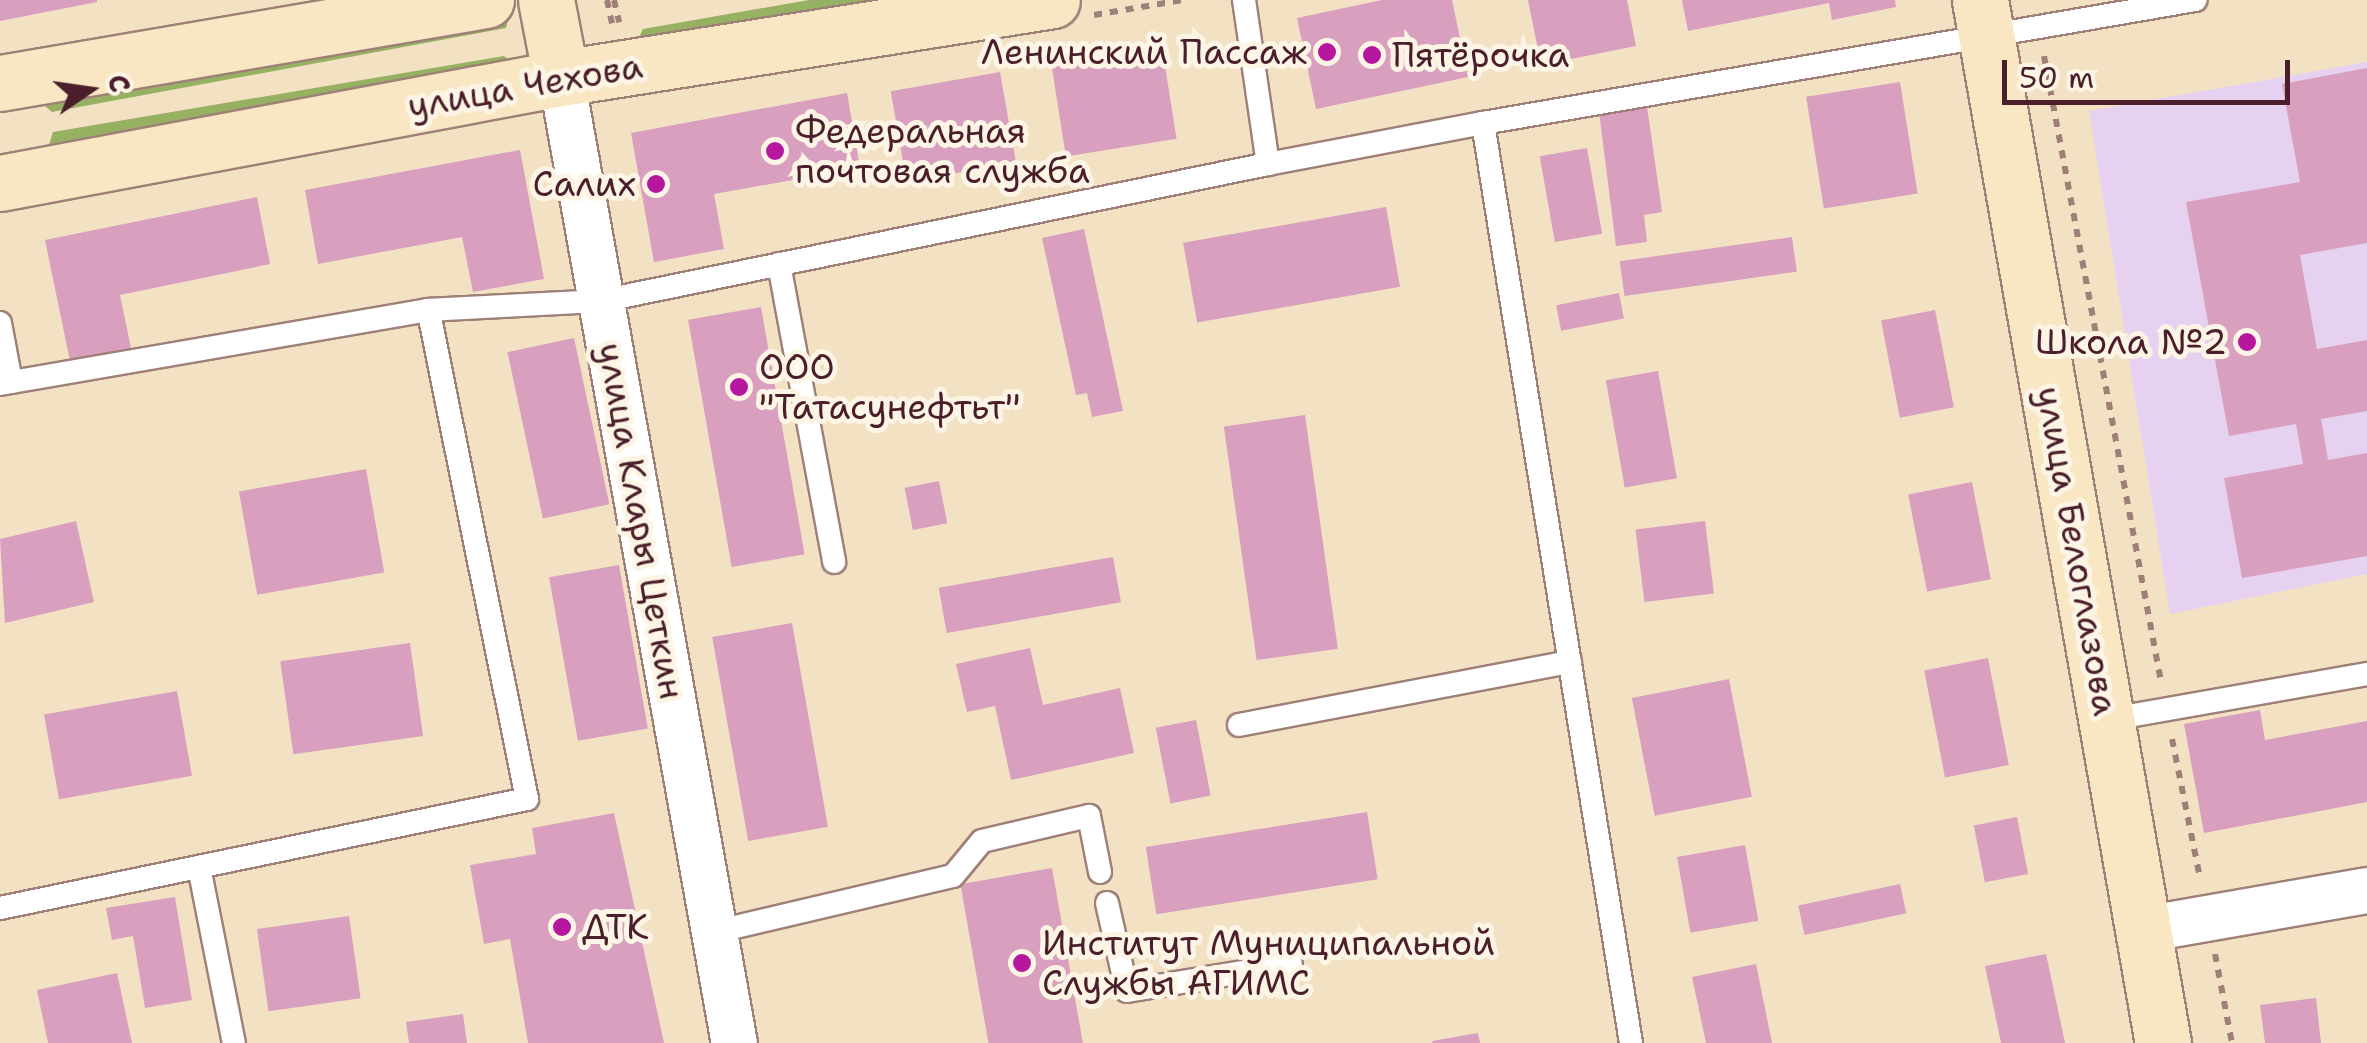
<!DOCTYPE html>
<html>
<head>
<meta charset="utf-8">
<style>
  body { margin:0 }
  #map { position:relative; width:2367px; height:1043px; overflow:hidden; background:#f3e1c4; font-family:"Shantell Sans",sans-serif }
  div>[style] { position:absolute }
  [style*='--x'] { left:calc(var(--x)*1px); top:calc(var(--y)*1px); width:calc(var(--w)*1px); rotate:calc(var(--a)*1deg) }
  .built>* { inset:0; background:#e6d2f0 }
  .forest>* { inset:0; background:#97b162 }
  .building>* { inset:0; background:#d89fbf; transform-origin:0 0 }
  .path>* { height:6px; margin-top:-3px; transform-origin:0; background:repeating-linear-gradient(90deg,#9e8078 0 8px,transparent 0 16px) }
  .roads { filter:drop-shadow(2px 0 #9e8078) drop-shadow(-2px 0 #9e8078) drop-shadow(0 2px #9e8078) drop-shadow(0 -2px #9e8078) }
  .lane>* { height:22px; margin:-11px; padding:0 11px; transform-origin:11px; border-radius:11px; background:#fff }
  .street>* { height:45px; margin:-22.5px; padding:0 22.5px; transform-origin:22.5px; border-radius:22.5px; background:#fff }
  .secondary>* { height:55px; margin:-27.5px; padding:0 27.5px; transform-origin:27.5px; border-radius:27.5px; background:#f9e7c3 }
  .dots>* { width:28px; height:28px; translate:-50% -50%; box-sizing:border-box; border:5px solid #fcf5e5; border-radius:50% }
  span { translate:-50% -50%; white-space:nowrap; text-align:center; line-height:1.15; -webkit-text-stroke:10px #fcf5e5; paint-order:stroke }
  .poi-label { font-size:35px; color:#4a1f2b }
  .right { translate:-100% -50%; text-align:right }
  .left { translate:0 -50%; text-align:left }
  .street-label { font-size:35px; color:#4a1f2b }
  .north { position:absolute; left:40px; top:40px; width:100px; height:100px; -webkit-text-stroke:8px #fcf5e5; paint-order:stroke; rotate:77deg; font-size:28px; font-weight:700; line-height:40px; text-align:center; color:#4a1f2b }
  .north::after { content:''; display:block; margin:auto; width:35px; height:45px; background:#4a1f2b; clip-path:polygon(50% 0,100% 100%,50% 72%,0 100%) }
  .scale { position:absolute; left:2002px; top:60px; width:288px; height:45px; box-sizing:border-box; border:5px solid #4a1f2b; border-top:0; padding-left:12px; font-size:30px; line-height:35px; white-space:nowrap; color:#4a1f2b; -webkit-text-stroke:8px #fcf5e5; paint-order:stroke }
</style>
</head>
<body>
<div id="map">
  <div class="built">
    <div style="clip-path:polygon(2367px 62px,2367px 574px,2170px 614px,2089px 111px)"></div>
  </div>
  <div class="forest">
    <div style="clip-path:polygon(809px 0,897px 0,635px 46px,643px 29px)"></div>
    <div style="clip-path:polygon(511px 10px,506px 28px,52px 112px,33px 96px)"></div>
    <div style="clip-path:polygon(504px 56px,518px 66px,48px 148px,53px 132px)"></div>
  </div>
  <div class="building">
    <div style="clip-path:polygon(0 0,97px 0,97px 2px,0 21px)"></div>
    <div style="clip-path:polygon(1382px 0,1452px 0,1468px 77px,1316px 109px,1297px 18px)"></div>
    <div style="clip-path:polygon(1528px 0,1627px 0,1636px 46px,1541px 65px)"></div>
    <div style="clip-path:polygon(1682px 0,1895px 0,1896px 7px,1832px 20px,1829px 3px,1688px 31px)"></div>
    <div style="left:1162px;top:47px;width:93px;height:112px;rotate:81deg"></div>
    <div style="clip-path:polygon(2367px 68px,2367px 243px,2300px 255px,2317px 349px,2367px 340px,2367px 411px,2321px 419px,2328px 460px,2367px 453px,2367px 556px,2242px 578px,2224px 478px,2303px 464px,2296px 424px,2229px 436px,2186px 202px,2300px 182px,2282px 84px)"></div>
    <div style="left:1000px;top:72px;width:92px;height:111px;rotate:80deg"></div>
    <div style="left:1900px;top:82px;width:113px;height:95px;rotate:81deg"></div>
    <div style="clip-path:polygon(847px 93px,860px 168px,714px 194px,724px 249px,654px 262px,631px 133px)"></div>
    <div style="clip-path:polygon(1647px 106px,1662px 212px,1644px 215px,1647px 242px,1616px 246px,1599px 112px)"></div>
    <div style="left:1587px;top:148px;width:87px;height:48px;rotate:80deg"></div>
    <div style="clip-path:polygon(520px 150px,544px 279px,473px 292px,462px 237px,318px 264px,305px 190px)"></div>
    <div style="clip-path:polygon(257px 197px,270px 264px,120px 295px,131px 348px,70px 361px,45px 240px)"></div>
    <div style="left:1386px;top:207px;width:81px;height:206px;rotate:80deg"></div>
    <div style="clip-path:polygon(1084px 229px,1123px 411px,1092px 417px,1087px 393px,1076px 395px,1042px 238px)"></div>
    <div style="left:1792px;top:237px;width:35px;height:174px;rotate:82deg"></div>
    <div style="left:1619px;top:293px;width:26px;height:64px;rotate:79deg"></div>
    <div style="left:761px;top:307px;width:251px;height:74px;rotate:80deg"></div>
    <div style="left:1935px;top:310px;width:99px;height:55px;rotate:79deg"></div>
    <div style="left:574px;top:338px;width:170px;height:68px;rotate:78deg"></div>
    <div style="left:1658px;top:371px;width:109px;height:53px;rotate:80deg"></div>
    <div style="left:1305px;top:415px;width:236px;height:82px;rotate:82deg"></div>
    <div style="left:366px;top:469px;width:105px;height:129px;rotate:80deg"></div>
    <div style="left:939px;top:481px;width:43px;height:35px;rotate:79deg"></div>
    <div style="left:1972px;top:482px;width:99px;height:65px;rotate:79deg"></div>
    <div style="clip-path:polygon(76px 521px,94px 602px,5px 623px,0 539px)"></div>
    <div style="left:1705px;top:521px;width:73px;height:70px;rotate:83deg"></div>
    <div style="left:1113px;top:557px;width:46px;height:177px;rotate:80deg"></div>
    <div style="left:619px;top:565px;width:166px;height:71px;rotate:80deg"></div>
    <div style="left:792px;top:623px;width:207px;height:81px;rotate:80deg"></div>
    <div style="left:410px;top:643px;width:94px;height:131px;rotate:82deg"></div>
    <div style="clip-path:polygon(1030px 648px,1043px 705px,1120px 688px,1134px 753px,1011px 780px,995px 706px,967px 712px,956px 664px)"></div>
    <div style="left:1988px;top:658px;width:109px;height:65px;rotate:79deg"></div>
    <div style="left:1729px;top:679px;width:120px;height:99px;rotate:79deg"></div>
    <div style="left:177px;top:691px;width:86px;height:135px;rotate:80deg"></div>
    <div style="clip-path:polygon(2260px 710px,2265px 740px,2367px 721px,2367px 802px,2204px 833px,2184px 724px)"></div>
    <div style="left:1196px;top:720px;width:77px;height:41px;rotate:79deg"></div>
    <div style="left:1367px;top:812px;width:68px;height:224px;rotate:81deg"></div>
    <div style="clip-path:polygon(614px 813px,664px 1043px,528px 1043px,510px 939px,484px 944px,470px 865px,536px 854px,532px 828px)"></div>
    <div style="left:2017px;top:817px;width:58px;height:44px;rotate:79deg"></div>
    <div style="left:1745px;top:845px;width:77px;height:69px;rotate:80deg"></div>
    <div style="left:1052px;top:868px;width:178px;height:93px;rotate:80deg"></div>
    <div style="left:1900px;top:884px;width:30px;height:104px;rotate:78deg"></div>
    <div style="clip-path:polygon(175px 897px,192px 1000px,145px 1008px,133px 936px,112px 940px,106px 908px)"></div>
    <div style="left:349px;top:916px;width:83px;height:93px;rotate:82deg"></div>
    <div style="clip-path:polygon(2046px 954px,2065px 1043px,2001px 1043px,1985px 966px)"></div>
    <div style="clip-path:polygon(1756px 964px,1772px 1043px,1706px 1043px,1692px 977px)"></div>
    <div style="clip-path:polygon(117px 973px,132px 1043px,48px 1043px,37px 990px)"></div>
    <div style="clip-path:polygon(2316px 998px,2321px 1043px,2265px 1043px,2260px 1005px)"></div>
    <div style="clip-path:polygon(463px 1014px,467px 1043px,409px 1043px,406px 1022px)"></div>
    <div style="clip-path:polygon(1478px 1033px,1480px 1043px,1433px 1043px,1432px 1041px)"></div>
  </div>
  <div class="path">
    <div style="--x:607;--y:0;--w:24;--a:78"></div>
    <div style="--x:614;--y:0;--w:23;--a:77"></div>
    <div style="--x:1094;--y:15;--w:90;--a:-9.6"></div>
    <div style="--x:2044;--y:56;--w:637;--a:79.41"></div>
    <div style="--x:2172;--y:739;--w:142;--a:78.6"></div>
    <div style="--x:2215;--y:954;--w:91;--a:79.2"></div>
  </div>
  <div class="roads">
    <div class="lane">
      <div style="--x:1244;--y:0;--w:166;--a:81.7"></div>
      <div style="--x:1268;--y:164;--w:219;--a:-10.8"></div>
      <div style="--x:779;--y:264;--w:303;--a:79.5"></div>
      <div style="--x:0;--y:323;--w:60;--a:79.4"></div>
      <div style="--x:0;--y:384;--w:434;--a:-9.8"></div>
      <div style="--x:428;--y:310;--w:173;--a:-3"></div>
      <div style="--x:601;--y:301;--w:681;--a:-11.61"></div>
      <div style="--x:2106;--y:720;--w:265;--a:-10"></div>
      <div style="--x:1239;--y:725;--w:337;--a:-10.8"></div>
      <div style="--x:199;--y:867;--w:179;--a:78.8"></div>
      <div style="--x:1107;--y:903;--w:90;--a:77.2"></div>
      <div style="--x:1127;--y:991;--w:166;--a:-9.3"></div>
      <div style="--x:0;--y:908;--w:538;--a:-11.69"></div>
      <div style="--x:527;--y:799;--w:499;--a:-101.4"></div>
      <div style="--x:714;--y:932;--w:245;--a:-13.2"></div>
      <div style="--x:953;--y:876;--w:45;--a:-50.4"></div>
      <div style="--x:982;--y:841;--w:110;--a:-13.2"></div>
      <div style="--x:1089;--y:816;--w:57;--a:78.9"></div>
      <div style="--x:1631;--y:1043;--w:932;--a:-99.14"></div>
      <div style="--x:1483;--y:123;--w:723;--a:-9.8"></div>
    </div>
    <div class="street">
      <div style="--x:561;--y:78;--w:980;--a:79.84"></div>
      <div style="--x:2143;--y:929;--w:227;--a:-9.9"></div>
    </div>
    <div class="secondary">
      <div style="--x:546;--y:0;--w:79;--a:79.1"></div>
      <div style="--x:1980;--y:0;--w:1059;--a:80.05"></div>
      <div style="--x:0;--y:83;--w:493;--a:-9.7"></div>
      <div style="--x:0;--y:183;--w:571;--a:-10.6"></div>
      <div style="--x:561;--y:78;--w:497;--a:-9"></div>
    </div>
  </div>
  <div class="dots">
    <div style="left:1327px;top:52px;background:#b5179e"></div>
    <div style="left:1372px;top:55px;background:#b5179e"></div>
    <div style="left:775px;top:151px;background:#b5179e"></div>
    <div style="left:656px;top:184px;background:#b5179e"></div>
    <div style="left:2247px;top:342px;background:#b5179e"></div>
    <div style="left:739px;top:387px;background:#b5179e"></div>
    <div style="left:562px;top:927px;background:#b5179e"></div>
    <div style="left:1022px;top:963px;background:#b5179e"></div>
  </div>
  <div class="poi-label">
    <span class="right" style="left:1307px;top:52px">Ленинский Пассаж</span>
    <span class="left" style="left:1392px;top:55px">Пятёрочка</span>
    <span class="left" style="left:795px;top:151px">Федеральная<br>почтовая служба</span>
    <span class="right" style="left:636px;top:184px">Салих</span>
    <span class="right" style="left:2227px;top:342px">Школа №2</span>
    <span class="left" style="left:759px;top:387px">ООО<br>"Татасунефтьт"</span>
    <span class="left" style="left:582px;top:927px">ДТК</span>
    <span class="left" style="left:1042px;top:963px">Институт Муниципальной<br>Службы АГИМС</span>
  </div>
  <div class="street-label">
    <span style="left:525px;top:86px;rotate:-10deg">улица Чехова</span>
    <span style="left:641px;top:521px;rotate:80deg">улица Клары Цеткин</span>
    <span style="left:2077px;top:551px;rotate:80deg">улица Белоглазова</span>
  </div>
  <div class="north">С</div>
  <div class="scale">50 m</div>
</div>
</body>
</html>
